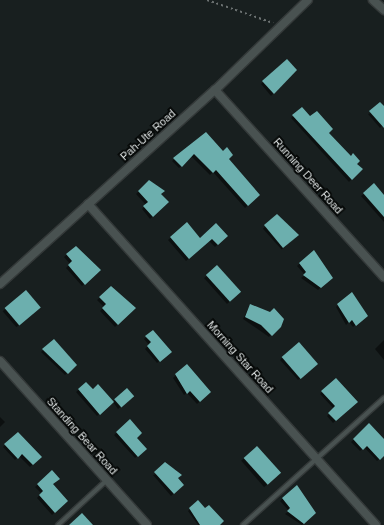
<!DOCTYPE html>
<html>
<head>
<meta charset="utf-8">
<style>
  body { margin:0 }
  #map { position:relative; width:384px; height:525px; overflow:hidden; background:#181f1f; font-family:Arial,sans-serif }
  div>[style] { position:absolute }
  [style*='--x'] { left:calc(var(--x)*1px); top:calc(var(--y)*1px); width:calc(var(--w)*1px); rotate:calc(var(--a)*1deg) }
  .shadow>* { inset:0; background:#0007; transform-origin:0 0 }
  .building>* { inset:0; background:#6cafae; transform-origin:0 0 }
  .path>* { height:2px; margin-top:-1px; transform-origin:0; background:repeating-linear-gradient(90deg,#6b7171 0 2px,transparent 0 5px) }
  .roads { filter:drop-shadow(1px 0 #343939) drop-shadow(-1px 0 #343939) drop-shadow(0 1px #343939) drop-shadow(0 -1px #343939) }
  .lane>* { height:4px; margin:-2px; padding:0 2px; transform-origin:2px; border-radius:2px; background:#495251 }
  .street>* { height:8px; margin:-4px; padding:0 4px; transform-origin:4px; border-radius:4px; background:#495251 }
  span { translate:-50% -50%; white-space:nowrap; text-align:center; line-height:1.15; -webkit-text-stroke:4px #060908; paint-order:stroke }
  .street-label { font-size:11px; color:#e0e5e5 }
</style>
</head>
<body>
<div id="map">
  <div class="shadow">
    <div style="clip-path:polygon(287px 60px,296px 70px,271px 96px,261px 84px)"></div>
    <div style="clip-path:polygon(384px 108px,384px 124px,380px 128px,368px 114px)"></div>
    <div style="clip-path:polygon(302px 109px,361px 169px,349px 182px,291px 118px)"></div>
    <div style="clip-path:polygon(206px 133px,259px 195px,245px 208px,213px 172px,210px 175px,191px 156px,179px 168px,172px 161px)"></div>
    <div style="clip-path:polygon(149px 181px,168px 202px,150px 219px,142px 209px,146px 205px,136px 194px)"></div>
    <div style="clip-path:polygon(364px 194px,384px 196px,384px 222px,361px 196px)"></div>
    <div style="left:277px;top:216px;width:28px;height:19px;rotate:48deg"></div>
    <div style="clip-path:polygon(186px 224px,200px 239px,226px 236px,215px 247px,209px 241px,186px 261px,168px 240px)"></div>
    <div style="clip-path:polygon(76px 247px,100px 270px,82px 286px,66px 268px,70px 264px,64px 257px)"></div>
    <div style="clip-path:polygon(314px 251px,331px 278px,318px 290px,301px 278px,305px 275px,297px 266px)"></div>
    <div style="clip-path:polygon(207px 276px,237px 295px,227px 304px,204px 278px)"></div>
    <div style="clip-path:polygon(111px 288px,135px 308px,115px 327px,100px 311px,104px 307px,97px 300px)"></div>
    <div style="left:26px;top:291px;width:21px;height:31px;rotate:49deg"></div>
    <div style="clip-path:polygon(351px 293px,359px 303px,357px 305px,364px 318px,353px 327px,349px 322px,346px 325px,336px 307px)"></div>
    <div style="clip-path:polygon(250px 305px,283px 319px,269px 337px,243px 319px)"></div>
    <div style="clip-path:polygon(153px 331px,168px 354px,157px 363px,145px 349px,149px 345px,144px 339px)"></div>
    <div style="clip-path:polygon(384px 340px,384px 360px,375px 349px)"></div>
    <div style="clip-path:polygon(54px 341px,76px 365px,65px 375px,41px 352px)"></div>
    <div style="clip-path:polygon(283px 357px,314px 367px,298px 380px,280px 360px)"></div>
    <div style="clip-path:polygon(176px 375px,207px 395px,197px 404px,187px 393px,184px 395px,173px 378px)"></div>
    <div style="clip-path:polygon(336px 379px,357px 402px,333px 423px,327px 416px,334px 409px,320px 394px)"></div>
    <div style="clip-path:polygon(86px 383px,113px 402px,127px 390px,130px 399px,118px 409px,113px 402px,97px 416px,76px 392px)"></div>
    <div style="clip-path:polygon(0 417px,5px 422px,0 427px)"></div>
    <div style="clip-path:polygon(130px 421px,136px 438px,146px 449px,135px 458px,114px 435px)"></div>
    <div style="clip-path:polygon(369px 425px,384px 441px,384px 455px,377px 461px,364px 447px,360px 451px,351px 442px)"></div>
    <div style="clip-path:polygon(18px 433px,40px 457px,30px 467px,19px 456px,15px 460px,3px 447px)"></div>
    <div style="left:257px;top:447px;width:35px;height:21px;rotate:49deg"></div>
    <div style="clip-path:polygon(175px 469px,180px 475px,177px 478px,181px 487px,171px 496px,153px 475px)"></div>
    <div style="clip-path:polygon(52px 472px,52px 484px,67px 501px,52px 515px,37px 498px,41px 493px,35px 487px)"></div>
    <div style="clip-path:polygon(297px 486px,312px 516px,302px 525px,285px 514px,289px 511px,280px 501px)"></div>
    <div style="clip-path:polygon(198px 502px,218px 525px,198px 525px,188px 511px)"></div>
  </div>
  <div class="building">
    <div style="clip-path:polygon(287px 59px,297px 70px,274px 94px,262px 81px)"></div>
    <div style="clip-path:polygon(380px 102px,384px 106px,384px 128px,369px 111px)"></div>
    <div style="clip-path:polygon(302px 107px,310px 116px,317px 111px,333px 129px,329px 133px,351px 156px,353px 153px,360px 161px,357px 164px,363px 169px,352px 180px,292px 115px)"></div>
    <div style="clip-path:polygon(206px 132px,223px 151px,227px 147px,233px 155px,229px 159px,260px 195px,248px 206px,216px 170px,213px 173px,194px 154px,182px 167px,173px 158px)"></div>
    <div style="clip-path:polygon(149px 180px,165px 191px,161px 194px,169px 202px,153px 217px,143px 206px,148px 202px,138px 191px)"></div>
    <div style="clip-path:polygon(374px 183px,384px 195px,384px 217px,363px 193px)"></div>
    <div style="clip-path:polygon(277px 214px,299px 235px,283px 248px,264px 225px)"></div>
    <div style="clip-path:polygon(187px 222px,200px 238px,216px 223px,228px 236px,218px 245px,212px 239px,189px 259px,170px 237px)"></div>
    <div style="clip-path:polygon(76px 246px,101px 270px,85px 285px,68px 265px,72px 261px,66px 254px)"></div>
    <div style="clip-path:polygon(314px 250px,333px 278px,321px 288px,303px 275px,306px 272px,299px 263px)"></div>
    <div style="left:217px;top:265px;width:36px;height:15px;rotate:48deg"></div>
    <div style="clip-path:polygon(111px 286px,136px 308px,118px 325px,102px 308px,106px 304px,99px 297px)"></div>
    <div style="left:26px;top:290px;width:23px;height:28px;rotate:50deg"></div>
    <div style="clip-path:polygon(352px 292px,368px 316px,356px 326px,352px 320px,349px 323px,337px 304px)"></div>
    <div style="clip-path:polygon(250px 304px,270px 312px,274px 308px,284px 319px,281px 327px,272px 336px,261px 325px,245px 317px)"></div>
    <div style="clip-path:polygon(153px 330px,172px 352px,160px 362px,147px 346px,151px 342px,145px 336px)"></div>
    <div style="clip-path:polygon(54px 339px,77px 365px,68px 374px,42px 349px)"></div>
    <div style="left:299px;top:342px;width:29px;height:23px;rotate:49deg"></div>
    <div style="clip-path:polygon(187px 364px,211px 392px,200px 402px,190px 391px,187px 394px,175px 374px)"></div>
    <div style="clip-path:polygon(336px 378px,358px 402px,336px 421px,328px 413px,335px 406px,321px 391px)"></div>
    <div style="clip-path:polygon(86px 382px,93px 389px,98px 384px,114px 402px,100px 415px,78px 389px)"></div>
    <div style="left:127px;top:388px;width:11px;height:17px;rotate:49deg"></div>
    <div style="clip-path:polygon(130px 419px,142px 433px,137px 438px,147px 449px,138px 457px,116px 432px)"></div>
    <div style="clip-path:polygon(369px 423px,384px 439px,384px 456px,380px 460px,367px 446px,363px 450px,353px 439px)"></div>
    <div style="clip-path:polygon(18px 432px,42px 457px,33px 465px,22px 454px,18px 459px,4px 444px)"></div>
    <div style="left:257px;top:446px;width:36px;height:18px;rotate:48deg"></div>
    <div style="clip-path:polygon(165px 462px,182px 475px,178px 478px,184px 485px,174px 494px,154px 472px)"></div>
    <div style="clip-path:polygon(52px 470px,60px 479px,53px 484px,68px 501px,55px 513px,39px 495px,43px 491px,37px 484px)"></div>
    <div style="clip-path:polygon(297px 485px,316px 513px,304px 524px,287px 511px,290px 508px,282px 498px)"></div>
    <div style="clip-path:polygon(198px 500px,205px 508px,209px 505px,224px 521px,220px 525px,200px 525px,189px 508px)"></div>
    <div style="clip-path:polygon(82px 513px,93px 525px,69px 525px)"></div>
  </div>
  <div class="path">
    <div style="--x:207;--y:0;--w:70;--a:19.2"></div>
  </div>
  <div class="roads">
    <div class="lane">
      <div style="--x:58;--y:525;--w:67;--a:-42.6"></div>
      <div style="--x:243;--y:525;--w:190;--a:-42"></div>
    </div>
    <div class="street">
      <div style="--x:373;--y:0;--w:15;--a:42"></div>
      <div style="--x:215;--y:90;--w:252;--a:47.9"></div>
      <div style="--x:88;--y:204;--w:431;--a:48.1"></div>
      <div style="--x:0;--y:284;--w:290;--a:-42.1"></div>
      <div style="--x:215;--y:90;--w:129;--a:-44.1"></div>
      <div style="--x:0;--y:361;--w:220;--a:48.1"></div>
    </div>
  </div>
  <div class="street-label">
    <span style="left:148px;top:135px;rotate:-42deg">Pah-Ute Road</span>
    <span style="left:308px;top:176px;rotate:48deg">Running Deer Road</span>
    <span style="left:240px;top:357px;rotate:48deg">Morning Star Road</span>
    <span style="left:82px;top:436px;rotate:48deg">Standing Bear Road</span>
  </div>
</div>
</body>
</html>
